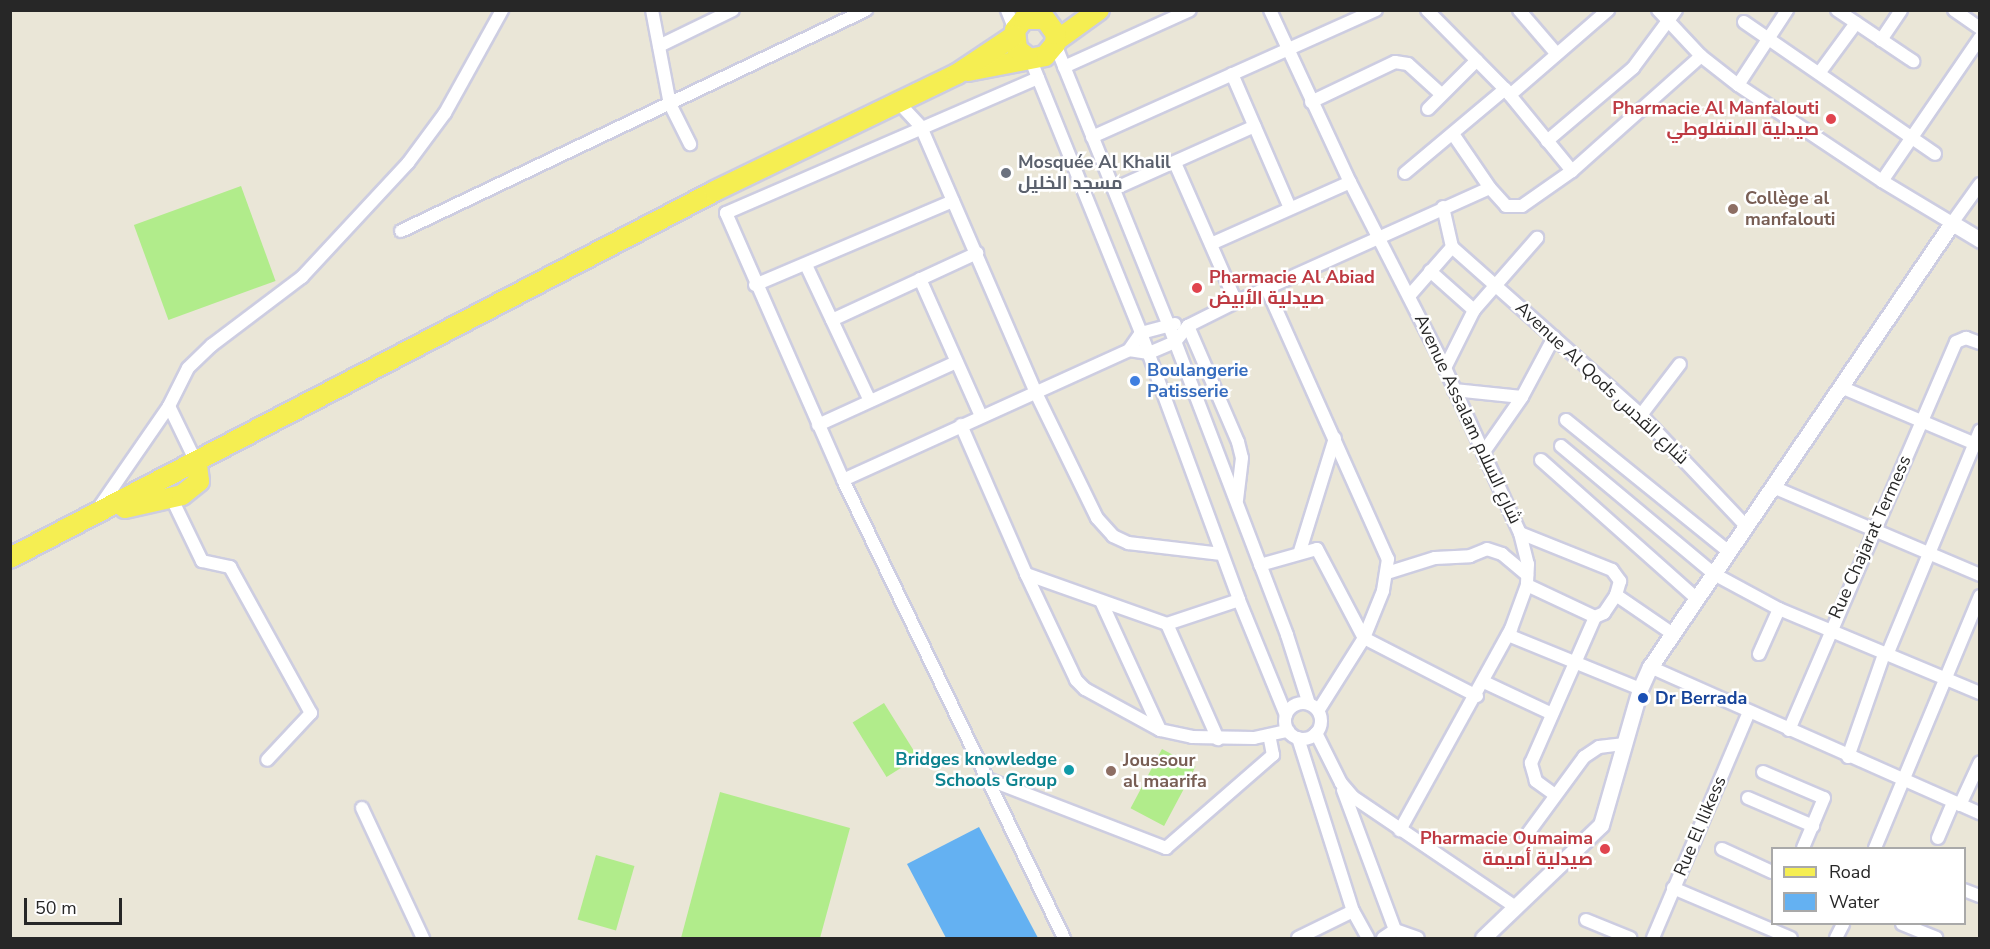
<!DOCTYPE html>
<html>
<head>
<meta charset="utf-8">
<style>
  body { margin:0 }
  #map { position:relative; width:1990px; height:949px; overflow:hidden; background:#eae6d7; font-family:"Nunito Sans",Cairo,sans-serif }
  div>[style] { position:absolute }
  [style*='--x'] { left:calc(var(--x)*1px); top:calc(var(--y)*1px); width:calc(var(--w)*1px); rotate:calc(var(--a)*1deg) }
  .pitch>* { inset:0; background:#b1ec8b; transform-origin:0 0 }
  .water>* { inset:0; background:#64b1f2 }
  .roads { filter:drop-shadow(2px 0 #cdcde1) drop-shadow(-2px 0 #cdcde1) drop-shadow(0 2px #cdcde1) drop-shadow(0 -2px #cdcde1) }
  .minor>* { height:12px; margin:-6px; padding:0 6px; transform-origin:6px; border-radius:6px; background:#fff }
  .minor>.ring { margin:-6px; padding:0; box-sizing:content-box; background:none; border:12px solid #fff; border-radius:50% }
  .tertiary>* { height:15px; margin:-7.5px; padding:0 7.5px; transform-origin:7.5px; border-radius:7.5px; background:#fff }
  .primary>* { height:20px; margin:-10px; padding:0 10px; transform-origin:10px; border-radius:10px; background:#f5ee52 }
  .dots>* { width:16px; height:16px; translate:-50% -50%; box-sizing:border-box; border:3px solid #fff; border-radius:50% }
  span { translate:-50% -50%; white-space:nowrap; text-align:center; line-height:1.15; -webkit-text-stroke:5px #fff; paint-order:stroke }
  .health-label { font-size:18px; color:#be3a42; font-weight:700 }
  .right { translate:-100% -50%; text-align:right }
  .left { translate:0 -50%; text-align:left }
  .worship-label { font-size:18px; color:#5b616d; font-weight:700 }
  .education-label { font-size:18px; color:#785e54; font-weight:700 }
  .shop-label { font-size:18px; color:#366cbe; font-weight:700 }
  .street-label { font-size:18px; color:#272727 }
  .transit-label { font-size:18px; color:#164399; font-weight:700 }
  .culture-label { font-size:18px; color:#0d838f; font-weight:700 }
  .frame { position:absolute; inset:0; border:12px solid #272727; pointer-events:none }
  .legend { position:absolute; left:1771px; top:847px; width:195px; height:78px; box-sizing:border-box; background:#fff; border:2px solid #a9a9a9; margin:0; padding:8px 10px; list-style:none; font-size:18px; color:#272727 }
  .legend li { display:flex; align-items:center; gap:12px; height:30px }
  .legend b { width:30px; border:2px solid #a9a9a9 }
  .scale { position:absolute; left:24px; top:898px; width:98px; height:27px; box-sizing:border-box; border:3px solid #272727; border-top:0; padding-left:8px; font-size:18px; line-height:21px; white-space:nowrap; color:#272727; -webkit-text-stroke:4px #fff; paint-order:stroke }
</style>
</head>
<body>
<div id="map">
  <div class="pitch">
    <div style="left:241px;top:186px;width:101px;height:114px;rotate:70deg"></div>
    <div style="left:884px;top:703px;width:64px;height:37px;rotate:58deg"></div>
    <div style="left:1162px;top:749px;width:38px;height:67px;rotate:28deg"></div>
    <div style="clip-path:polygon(720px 792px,850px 828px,820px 938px,681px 938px)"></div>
    <div style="left:596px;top:855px;width:40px;height:67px;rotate:16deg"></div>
  </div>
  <div class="water">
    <div style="clip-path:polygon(979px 827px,1038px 938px,946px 938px,907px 864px)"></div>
  </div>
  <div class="roads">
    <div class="minor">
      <div style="--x:652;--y:10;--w:96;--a:79.2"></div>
      <div style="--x:670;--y:104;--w:45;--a:63.4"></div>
      <div style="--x:1007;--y:10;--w:22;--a:68"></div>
      <div style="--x:1270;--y:10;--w:190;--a:65.1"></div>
      <div style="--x:1350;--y:182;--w:209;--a:62.9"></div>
      <div style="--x:1445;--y:368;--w:181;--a:65.6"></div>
      <div style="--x:1520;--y:533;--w:32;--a:76"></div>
      <div style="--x:1528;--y:564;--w:21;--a:93"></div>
      <div style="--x:1527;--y:585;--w:47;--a:110"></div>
      <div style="--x:1511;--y:629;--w:230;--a:118.9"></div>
      <div style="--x:1427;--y:10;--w:111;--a:45.4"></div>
      <div style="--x:1505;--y:89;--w:106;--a:50.7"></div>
      <div style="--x:1519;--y:10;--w:57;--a:49.3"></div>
      <div style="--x:1658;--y:10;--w:63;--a:46.9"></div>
      <div style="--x:1701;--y:56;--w:47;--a:38.1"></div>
      <div style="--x:1738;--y:85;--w:173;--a:33.7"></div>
      <div style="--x:1882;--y:181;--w:82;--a:31"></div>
      <div style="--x:1952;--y:223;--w:48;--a:-54.3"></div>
      <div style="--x:1837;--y:10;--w:92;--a:33.9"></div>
      <div style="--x:1954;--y:10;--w:32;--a:35"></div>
      <div style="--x:1744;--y:22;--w:232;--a:34.6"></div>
      <div style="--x:1881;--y:40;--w:36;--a:-56"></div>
      <div style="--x:1055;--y:44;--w:301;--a:68"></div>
      <div style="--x:1168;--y:323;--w:334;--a:69.1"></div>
      <div style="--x:1287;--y:635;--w:72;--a:72.3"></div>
      <div style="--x:659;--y:46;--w:82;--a:-25.9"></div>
      <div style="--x:1030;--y:58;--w:297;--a:68"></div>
      <div style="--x:1141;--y:333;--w:284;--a:69.8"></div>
      <div style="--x:1239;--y:600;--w:124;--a:67.8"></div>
      <div style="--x:1064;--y:67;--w:138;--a:-24.3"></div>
      <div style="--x:1820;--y:72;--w:61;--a:-53.7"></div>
      <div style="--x:1232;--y:74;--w:146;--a:66.6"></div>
      <div style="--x:1038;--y:78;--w:340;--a:156.6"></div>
      <div style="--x:726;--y:213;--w:292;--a:66.3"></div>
      <div style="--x:843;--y:480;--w:509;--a:64.24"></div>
      <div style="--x:1738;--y:85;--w:90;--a:-56.8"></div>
      <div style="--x:1510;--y:95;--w:130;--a:-40.9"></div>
      <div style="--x:898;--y:102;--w:34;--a:47"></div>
      <div style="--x:921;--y:127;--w:288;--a:66.6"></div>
      <div style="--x:1035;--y:391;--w:141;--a:64"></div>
      <div style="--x:1097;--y:518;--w:24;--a:48"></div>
      <div style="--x:1113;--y:536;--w:17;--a:25"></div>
      <div style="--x:1128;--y:543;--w:94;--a:6.7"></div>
      <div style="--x:1311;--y:102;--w:93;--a:-25.5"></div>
      <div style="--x:1395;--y:62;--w:13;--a:9"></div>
      <div style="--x:1408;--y:64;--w:45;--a:42.3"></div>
      <div style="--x:1428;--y:109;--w:69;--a:-45"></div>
      <div style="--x:1453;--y:134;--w:65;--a:55.6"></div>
      <div style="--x:1092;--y:137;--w:311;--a:-24.1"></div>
      <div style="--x:1547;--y:141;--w:113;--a:-40.3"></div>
      <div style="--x:1633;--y:68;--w:72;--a:-53.4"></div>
      <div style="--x:1175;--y:163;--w:152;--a:66.3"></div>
      <div style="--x:1405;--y:173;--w:131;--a:-40"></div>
      <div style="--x:1882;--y:181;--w:173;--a:-55.6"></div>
      <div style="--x:1114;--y:189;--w:154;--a:-24.1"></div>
      <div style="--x:1443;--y:207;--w:41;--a:77.3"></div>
      <div style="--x:401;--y:231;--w:515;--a:-25.42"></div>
      <div style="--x:1211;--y:244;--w:152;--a:-24"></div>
      <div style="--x:1452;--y:247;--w:253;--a:41.6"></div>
      <div style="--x:1641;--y:415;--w:153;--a:46.6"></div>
      <div style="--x:806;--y:265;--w:150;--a:64.8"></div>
      <div style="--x:1430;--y:271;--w:59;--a:41.6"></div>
      <div style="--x:920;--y:279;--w:150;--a:66"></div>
      <div style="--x:755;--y:285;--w:215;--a:-23"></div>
      <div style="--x:1267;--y:289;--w:296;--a:65.9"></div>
      <div style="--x:1388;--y:559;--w:32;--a:99"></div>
      <div style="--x:1383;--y:591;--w:51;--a:112"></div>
      <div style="--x:1364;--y:638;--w:86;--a:122.2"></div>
      <div style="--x:1410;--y:295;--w:64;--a:-48.8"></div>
      <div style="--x:832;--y:320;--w:160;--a:-24.8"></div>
      <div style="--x:1188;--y:326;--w:126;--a:66.7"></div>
      <div style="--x:1238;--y:442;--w:16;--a:76"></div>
      <div style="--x:1242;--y:458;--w:42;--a:96.8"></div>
      <div style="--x:1129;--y:350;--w:20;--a:9"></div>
      <div style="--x:1149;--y:353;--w:28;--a:-23"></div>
      <div style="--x:1175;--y:342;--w:21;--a:-51"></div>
      <div style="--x:1188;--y:326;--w:54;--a:-26.6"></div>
      <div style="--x:1236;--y:302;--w:278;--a:-24.2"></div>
      <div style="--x:1490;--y:188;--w:24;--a:48"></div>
      <div style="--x:1506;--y:206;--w:16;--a:0"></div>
      <div style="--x:1522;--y:206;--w:61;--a:-35"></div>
      <div style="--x:1572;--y:171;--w:173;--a:-41.7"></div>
      <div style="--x:1445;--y:368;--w:65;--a:-63.4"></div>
      <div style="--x:1474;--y:310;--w:96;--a:-48.8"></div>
      <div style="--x:1841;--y:387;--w:151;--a:23"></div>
      <div style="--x:1454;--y:390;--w:68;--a:5.9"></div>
      <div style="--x:169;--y:406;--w:64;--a:64.2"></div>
      <div style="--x:1641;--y:415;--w:64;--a:-52.6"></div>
      <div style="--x:1566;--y:420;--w:210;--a:39"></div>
      <div style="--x:818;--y:425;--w:152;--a:-24.5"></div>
      <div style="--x:961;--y:425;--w:163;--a:66.4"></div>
      <div style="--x:1026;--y:574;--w:117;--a:64.7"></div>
      <div style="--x:1076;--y:680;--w:13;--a:45"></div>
      <div style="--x:1085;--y:689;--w:85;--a:28.7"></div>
      <div style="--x:1160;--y:730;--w:33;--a:12"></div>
      <div style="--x:1192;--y:737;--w:62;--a:0.9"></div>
      <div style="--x:1254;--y:738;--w:35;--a:-12"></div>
      <div style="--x:1561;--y:446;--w:199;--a:39.9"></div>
      <div style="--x:1714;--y:574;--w:74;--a:28.3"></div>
      <div style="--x:1779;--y:609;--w:218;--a:22.7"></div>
      <div style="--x:1483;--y:453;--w:68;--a:-55.1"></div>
      <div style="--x:1522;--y:397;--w:68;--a:-61.9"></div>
      <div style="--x:1541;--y:460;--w:209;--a:41.7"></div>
      <div style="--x:843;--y:480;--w:314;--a:-24.4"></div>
      <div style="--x:1129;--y:350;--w:21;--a:-55"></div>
      <div style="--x:1141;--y:333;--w:35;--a:-15"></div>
      <div style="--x:1773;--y:487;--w:225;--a:23"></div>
      <div style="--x:172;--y:499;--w:69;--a:64.2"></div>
      <div style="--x:202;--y:561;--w:29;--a:12"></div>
      <div style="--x:230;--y:567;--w:167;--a:61"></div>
      <div style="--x:311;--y:713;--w:64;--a:133.1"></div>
      <div style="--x:98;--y:509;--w:125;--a:-55.4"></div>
      <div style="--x:169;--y:406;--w:42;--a:-63.4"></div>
      <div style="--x:188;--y:368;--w:33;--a:-44"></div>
      <div style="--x:212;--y:345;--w:113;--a:-37.1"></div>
      <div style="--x:302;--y:277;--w:156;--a:-47.1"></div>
      <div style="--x:408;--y:163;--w:62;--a:-53.5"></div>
      <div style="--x:445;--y:113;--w:118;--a:-61"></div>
      <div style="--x:1520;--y:533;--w:99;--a:21.9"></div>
      <div style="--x:1612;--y:570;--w:14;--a:54"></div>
      <div style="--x:1620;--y:581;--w:15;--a:106"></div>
      <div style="--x:1616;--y:595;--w:69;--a:34.4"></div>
      <div style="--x:1300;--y:551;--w:118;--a:-72.8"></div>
      <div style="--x:1260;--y:565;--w:59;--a:-15.7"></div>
      <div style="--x:1317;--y:549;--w:101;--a:62.2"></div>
      <div style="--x:1364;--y:638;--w:127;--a:27.2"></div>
      <div style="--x:1387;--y:573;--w:50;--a:-17.4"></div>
      <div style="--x:1435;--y:558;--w:35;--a:-3"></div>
      <div style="--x:1470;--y:556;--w:18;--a:-22"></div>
      <div style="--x:1487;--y:549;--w:16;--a:18"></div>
      <div style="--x:1502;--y:554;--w:33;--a:40"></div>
      <div style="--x:1026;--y:574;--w:150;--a:19.5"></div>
      <div style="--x:1167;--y:624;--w:76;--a:-18.4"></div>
      <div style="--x:1527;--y:585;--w:75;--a:25.2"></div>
      <div style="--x:1595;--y:617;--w:10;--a:-24"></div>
      <div style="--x:1604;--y:613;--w:22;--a:-56"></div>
      <div style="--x:1101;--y:601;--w:142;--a:65.4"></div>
      <div style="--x:1167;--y:624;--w:126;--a:66.1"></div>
      <div style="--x:1508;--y:635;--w:143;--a:22.2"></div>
      <div style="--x:1759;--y:654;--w:49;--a:-66"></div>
      <div style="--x:1887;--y:655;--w:243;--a:-67.5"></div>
      <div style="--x:1650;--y:667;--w:361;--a:23.9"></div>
      <div style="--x:1484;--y:682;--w:75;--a:25.2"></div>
      <div class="ring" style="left:1285px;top:703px;width:24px;height:24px"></div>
      <div style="--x:1789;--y:730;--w:422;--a:-66.7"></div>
      <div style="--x:1956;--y:342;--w:11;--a:-22"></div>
      <div style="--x:1966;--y:338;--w:15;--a:20"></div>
      <div style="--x:1316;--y:733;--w:56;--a:63.4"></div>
      <div style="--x:1341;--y:783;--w:18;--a:49"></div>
      <div style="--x:1353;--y:797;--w:194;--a:34.1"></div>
      <div style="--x:1298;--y:738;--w:182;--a:72.4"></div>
      <div style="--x:1353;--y:911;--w:31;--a:61"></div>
      <div style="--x:1848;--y:757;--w:109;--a:-70.7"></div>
      <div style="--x:1763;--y:772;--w:66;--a:23.1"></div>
      <div style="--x:1824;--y:798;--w:54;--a:112.8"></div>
      <div style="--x:990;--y:780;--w:189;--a:21.1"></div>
      <div style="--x:1166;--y:848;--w:142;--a:-41"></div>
      <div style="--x:1273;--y:755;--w:20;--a:-101"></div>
      <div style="--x:1343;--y:790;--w:149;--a:69.6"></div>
      <div style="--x:1555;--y:795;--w:24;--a:-144"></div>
      <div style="--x:1536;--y:781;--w:19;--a:-106"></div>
      <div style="--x:1531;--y:763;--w:159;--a:-66.3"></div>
      <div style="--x:1748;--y:798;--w:71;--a:23.3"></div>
      <div style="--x:1960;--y:805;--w:47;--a:-65.1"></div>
      <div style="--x:362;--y:808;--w:144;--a:64.9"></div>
      <div style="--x:1526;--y:836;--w:98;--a:-53.7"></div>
      <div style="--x:1584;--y:757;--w:18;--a:-34"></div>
      <div style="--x:1599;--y:747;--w:26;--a:-7"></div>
      <div style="--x:1938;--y:838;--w:39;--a:-67"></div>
      <div style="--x:1875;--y:848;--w:273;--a:-67.4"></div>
      <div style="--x:1722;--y:849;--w:55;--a:24.7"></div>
      <div style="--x:1673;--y:888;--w:128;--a:23"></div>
      <div style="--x:1964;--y:890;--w:17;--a:21"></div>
      <div style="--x:1586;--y:920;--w:48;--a:22.2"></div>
      <div style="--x:1902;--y:924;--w:37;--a:22"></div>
      <div style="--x:1298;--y:938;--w:61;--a:-26.1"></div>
      <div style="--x:1383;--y:938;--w:14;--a:-34"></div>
      <div style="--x:1395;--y:930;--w:24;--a:19"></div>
      <div style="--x:1653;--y:938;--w:243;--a:-67"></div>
      <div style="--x:1836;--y:938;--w:16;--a:-63"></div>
    </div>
    <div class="tertiary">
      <div style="--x:1483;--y:938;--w:163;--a:-43.8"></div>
      <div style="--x:1601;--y:825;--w:141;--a:-74"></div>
      <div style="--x:1640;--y:689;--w:24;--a:-66"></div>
      <div style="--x:1650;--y:667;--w:537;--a:-55.78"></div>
      <div style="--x:1952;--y:223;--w:33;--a:31"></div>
    </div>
    <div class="primary">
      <div style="--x:1056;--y:41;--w:53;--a:-35.8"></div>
      <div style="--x:968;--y:71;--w:78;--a:-11"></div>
      <div style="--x:1045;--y:56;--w:16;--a:-50"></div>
      <div style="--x:1055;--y:44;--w:10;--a:-84"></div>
      <div style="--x:1056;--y:34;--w:19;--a:-126"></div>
      <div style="--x:1045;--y:19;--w:21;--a:180"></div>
      <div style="--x:1024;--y:19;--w:14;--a:129"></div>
      <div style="--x:1015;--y:30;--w:19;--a:84"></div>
      <div style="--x:1017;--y:49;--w:14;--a:39"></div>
      <div style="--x:125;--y:508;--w:58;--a:-12.8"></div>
      <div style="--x:182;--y:495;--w:22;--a:-39"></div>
      <div style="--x:199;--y:481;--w:17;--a:-97"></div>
      <div style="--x:10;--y:558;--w:795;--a:-27.5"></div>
      <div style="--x:715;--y:191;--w:269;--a:-25.8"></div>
      <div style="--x:957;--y:74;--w:69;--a:-33.7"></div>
    </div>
  </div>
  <div class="dots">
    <div style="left:1831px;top:119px;background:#e0444e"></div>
    <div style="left:1006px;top:173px;background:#6b7280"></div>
    <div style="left:1733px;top:209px;background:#8d6e63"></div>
    <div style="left:1197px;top:288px;background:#e0444e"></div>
    <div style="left:1135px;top:381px;background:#3f7fe0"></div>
    <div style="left:1643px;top:698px;background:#1a4fb4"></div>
    <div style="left:1069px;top:770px;background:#0f9aa8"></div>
    <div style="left:1111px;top:771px;background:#8d6e63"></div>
    <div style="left:1605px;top:849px;background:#e0444e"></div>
  </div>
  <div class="health-label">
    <span class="right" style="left:1819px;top:119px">Pharmacie Al Manfalouti<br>صيدلية المنفلوطي</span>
    <span class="left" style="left:1209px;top:288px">Pharmacie Al Abiad<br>صيدلية الأبيض</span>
    <span class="right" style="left:1593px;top:849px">Pharmacie Oumaima<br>صيدلية أميمة</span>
  </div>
  <div class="worship-label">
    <span class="left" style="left:1018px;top:173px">Mosquée Al Khalil<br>مسجد الخليل</span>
  </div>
  <div class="education-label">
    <span class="left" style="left:1745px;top:209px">Collège al<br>manfalouti</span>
    <span class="left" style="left:1123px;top:771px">Joussour<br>al maarifa</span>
  </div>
  <div class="shop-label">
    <span class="left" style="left:1147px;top:381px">Boulangerie<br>Patisserie</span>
  </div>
  <div class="street-label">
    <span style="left:1602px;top:383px;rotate:43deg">Avenue Al Qods شارع القدس</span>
    <span style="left:1468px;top:419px;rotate:65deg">Avenue Assalam شارع السلام</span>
    <span style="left:1870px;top:537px;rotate:-66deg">Rue Chajarat Termess</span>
    <span style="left:1700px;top:826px;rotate:-67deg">Rue El Ilikess</span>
  </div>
  <div class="transit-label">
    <span class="left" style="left:1655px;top:698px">Dr Berrada</span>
  </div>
  <div class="culture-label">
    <span class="right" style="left:1057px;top:770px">Bridges knowledge<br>Schools Group</span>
  </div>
  <div class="frame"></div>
  <ul class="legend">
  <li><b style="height:8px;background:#f5ee52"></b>Road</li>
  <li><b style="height:16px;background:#64b1f2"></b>Water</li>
  </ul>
  <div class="scale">50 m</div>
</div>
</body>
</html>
